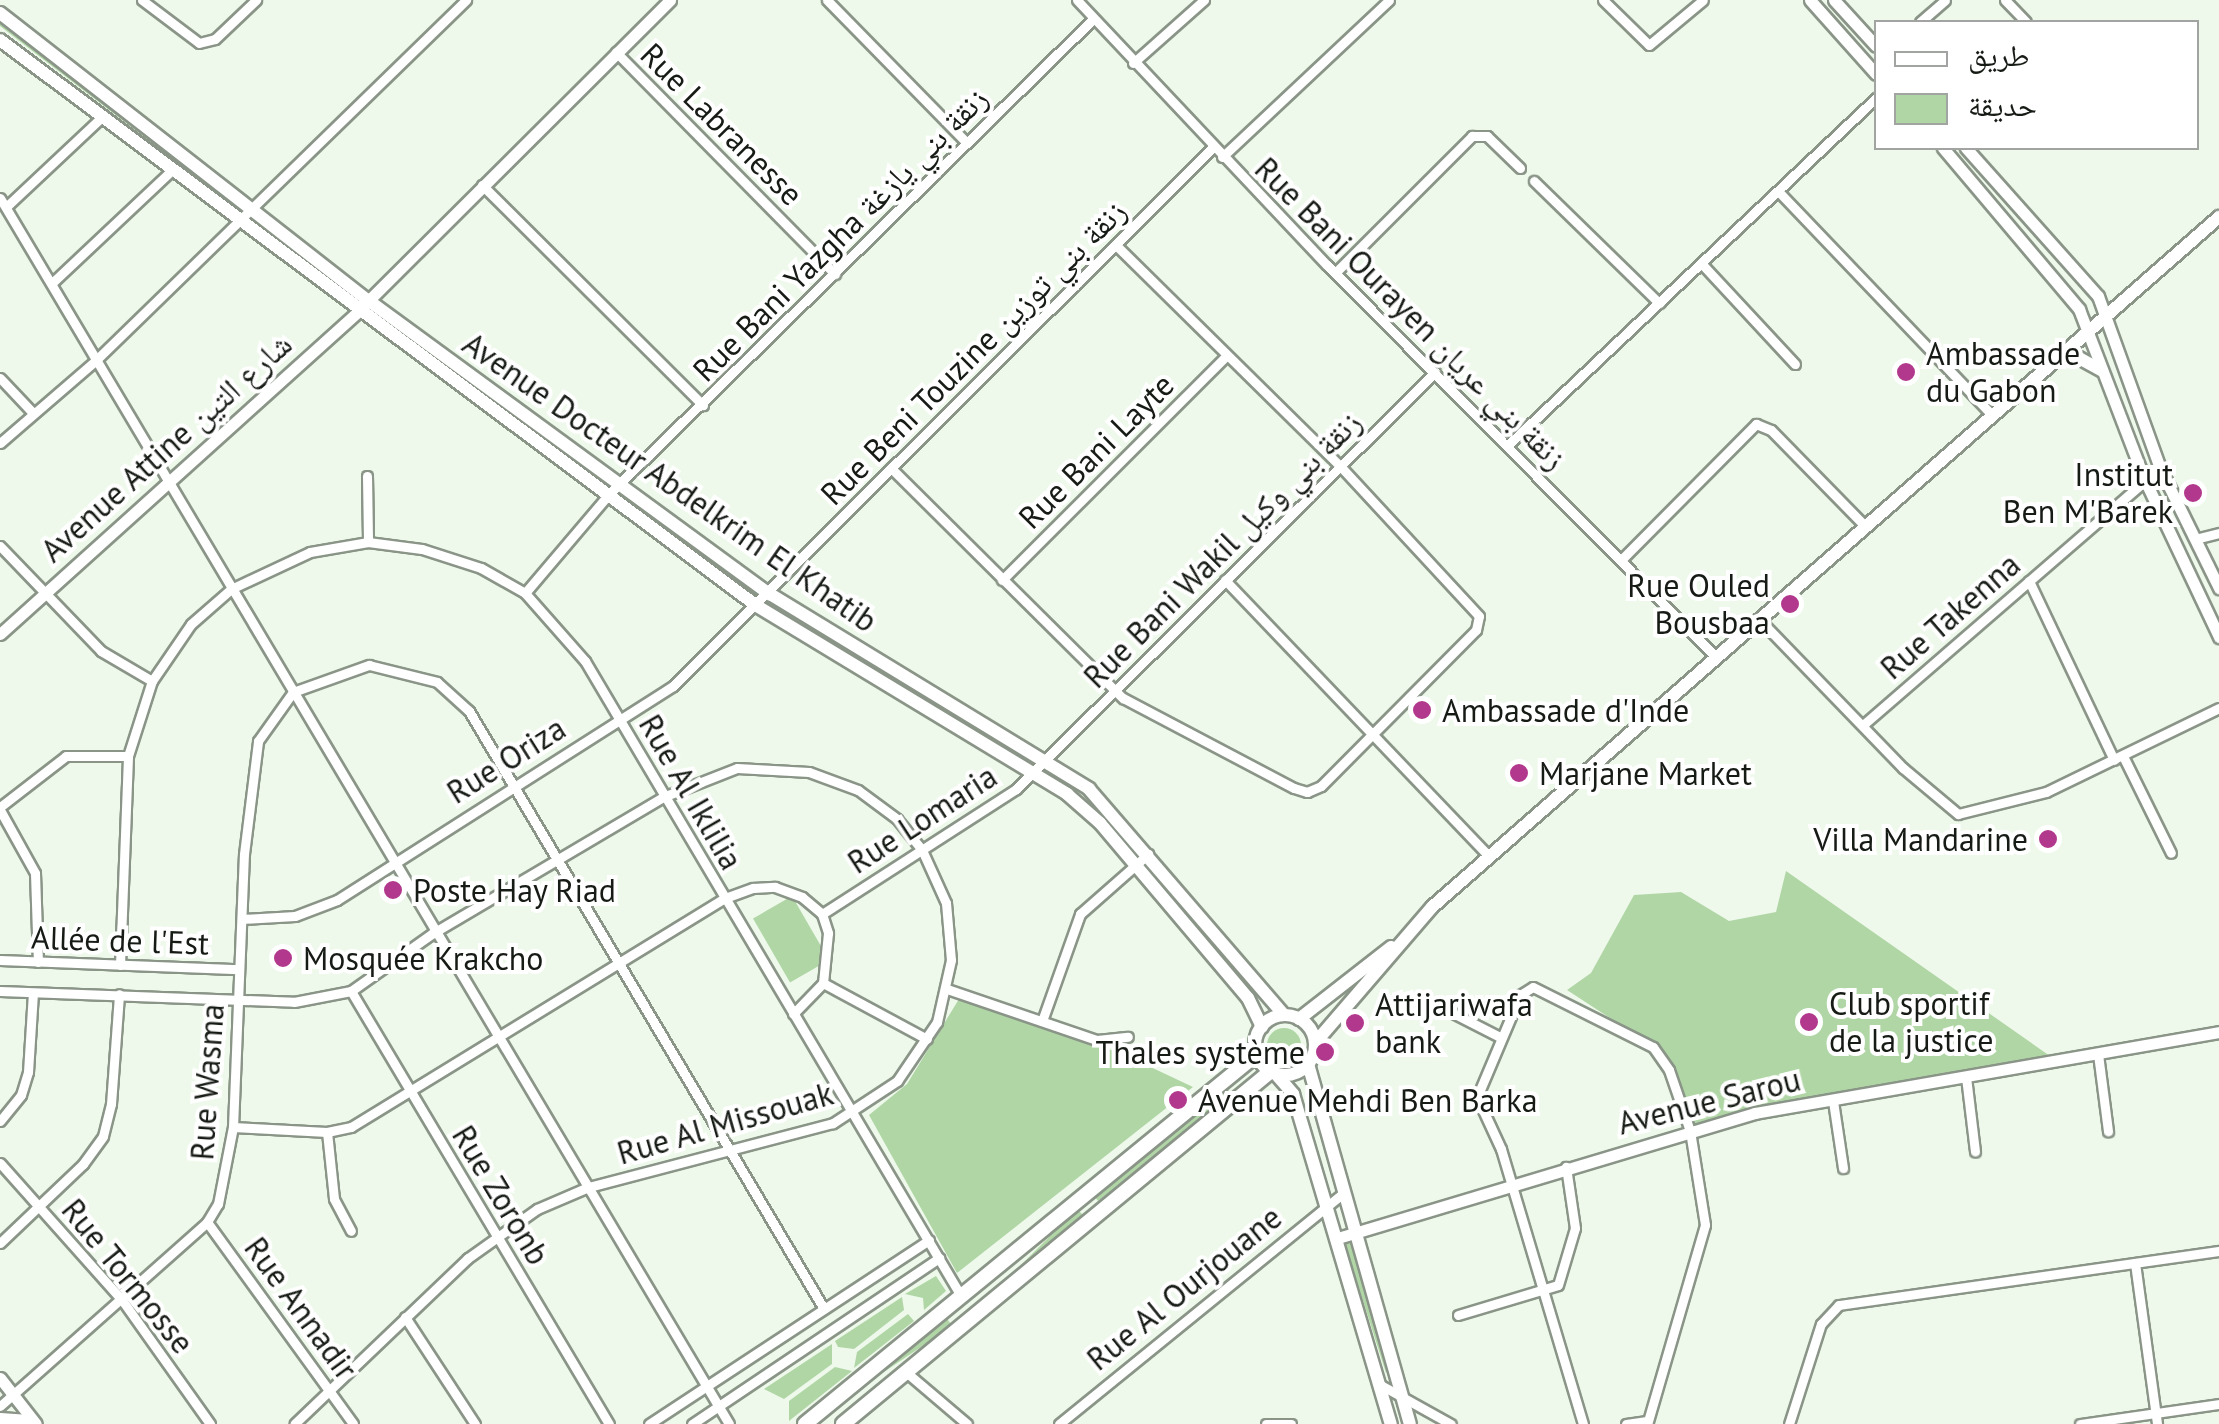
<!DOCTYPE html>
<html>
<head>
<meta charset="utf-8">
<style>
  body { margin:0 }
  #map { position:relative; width:2219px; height:1424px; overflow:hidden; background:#eef9eb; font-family:"PT Sans","Noto Naskh Arabic",sans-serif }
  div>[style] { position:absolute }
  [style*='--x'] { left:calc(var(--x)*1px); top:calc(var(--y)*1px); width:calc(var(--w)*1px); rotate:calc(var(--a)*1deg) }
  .green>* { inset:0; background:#b0d6a6; transform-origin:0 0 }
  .round { border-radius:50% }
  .roads { filter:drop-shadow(2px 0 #8a9588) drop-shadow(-2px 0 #8a9588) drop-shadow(0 2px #8a9588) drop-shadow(0 -2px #8a9588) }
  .minor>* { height:9px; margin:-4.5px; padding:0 4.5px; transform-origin:4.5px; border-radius:4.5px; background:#fff }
  .tertiary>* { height:11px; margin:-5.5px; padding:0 5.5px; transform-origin:5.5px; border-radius:5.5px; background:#fff }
  .secondary>* { height:12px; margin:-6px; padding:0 6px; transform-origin:6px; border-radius:6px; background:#fff }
  .secondary>.ring { margin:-6px; padding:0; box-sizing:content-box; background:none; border:12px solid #fff; border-radius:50% }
  .primary>* { height:14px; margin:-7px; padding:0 7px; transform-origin:7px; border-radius:7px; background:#fff }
  .dots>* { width:28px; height:28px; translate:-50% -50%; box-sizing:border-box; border:5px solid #fff; border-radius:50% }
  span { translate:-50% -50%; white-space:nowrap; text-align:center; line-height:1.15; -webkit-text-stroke:8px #fff; paint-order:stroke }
  .street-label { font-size:32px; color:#171b16 }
  .poi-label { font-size:32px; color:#171b16 }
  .left { translate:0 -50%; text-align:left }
  .right { translate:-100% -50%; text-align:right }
  .legend { position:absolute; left:1874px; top:20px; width:325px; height:130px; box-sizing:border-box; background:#fff; border:2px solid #a2a4a2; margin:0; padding:12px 18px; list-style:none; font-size:30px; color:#171b16 }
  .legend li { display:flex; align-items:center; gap:20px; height:50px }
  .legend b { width:50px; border:2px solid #a2a4a2 }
</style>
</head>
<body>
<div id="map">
  <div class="green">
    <div style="clip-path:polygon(0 19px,236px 204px,236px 208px,0 26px)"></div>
    <div style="clip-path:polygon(773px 601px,1032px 760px,1033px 764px,801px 628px,770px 606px)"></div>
    <div style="clip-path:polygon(1786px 871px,2050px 1056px,1694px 1124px,1665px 1054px,1567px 990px,1591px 973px,1634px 895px,1681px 892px,1729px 921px,1776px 912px)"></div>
    <div style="left:792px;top:896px;width:74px;height:45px;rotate:60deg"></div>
    <div style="clip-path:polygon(959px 999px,1123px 1054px,1193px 1087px,957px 1273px,869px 1115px,907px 1084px)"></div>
    <div class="round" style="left:1267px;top:1028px;width:34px;height:34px"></div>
    <div style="left:1226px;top:1087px;width:11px;height:171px;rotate:52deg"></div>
    <div style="left:1077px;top:1209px;width:11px;height:148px;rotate:45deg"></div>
    <div style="clip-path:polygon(1351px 1243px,1388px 1370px,1386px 1373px,1345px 1244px)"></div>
    <div style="clip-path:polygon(936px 1276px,946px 1291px,924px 1310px,923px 1298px,905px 1294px)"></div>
    <div style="clip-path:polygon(902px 1297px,904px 1310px,854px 1349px,838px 1347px,835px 1341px)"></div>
    <div style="clip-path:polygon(908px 1314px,914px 1321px,854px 1368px,857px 1352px)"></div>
    <div style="left:946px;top:1317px;width:11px;height:169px;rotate:56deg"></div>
    <div style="clip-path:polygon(832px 1344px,832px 1364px,784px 1399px,764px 1389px)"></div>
    <div style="clip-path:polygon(835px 1367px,852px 1371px,789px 1421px,789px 1401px)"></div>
  </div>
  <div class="roads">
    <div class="minor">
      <div style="--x:142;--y:0;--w:71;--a:37"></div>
      <div style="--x:199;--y:43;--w:16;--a:-14"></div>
      <div style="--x:215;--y:39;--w:57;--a:-43.6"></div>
      <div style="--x:827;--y:0;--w:200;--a:45.6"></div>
      <div style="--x:1077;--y:0;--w:364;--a:46.7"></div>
      <div style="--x:1327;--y:265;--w:551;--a:45.22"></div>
      <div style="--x:1603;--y:0;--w:64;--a:44.4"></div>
      <div style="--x:1649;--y:45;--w:70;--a:-39.8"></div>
      <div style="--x:2005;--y:0;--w:30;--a:46"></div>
      <div style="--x:1920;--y:22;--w:33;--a:-41"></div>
      <div style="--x:616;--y:52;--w:312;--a:45.4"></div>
      <div style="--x:1133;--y:63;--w:95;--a:-41.6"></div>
      <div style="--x:1222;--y:157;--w:229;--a:-43.2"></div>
      <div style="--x:1534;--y:181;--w:175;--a:44.3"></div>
      <div style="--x:482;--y:185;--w:312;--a:44.9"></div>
      <div style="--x:1778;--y:191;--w:310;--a:46.3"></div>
      <div style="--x:0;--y:198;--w:1426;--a:59.26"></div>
      <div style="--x:6;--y:207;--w:134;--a:-43.2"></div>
      <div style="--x:1701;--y:263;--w:138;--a:47.1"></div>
      <div style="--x:1335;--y:273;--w:194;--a:-45"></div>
      <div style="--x:1472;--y:136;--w:15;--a:0"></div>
      <div style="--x:1487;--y:136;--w:46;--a:44.1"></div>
      <div style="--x:52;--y:283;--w:166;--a:-43.3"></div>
      <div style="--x:0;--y:378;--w:48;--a:46.7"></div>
      <div style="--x:0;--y:443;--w:125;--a:-40.8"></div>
      <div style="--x:95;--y:361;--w:518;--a:-44.22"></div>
      <div style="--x:1508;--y:445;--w:506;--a:-43.32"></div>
      <div style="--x:891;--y:468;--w:327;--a:44.8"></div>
      <div style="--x:1123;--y:698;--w:193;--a:27.8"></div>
      <div style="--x:1294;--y:788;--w:14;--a:17"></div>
      <div style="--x:1307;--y:792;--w:15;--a:-23"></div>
      <div style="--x:1321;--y:786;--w:220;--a:-45.2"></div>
      <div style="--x:1476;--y:630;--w:14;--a:-78"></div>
      <div style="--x:1479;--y:616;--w:202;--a:-132.8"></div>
      <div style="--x:1342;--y:468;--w:316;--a:-135.4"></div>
      <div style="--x:367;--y:476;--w:66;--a:89.1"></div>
      <div style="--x:2195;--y:539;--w:25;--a:-14"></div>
      <div style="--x:0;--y:546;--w:146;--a:46.1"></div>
      <div style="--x:101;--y:651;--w:59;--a:30.5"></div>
      <div style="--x:1621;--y:560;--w:192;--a:-45.2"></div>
      <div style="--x:1756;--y:424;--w:16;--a:22"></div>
      <div style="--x:1771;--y:430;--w:134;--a:45.6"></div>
      <div style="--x:1002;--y:580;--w:315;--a:-45"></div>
      <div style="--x:1225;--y:580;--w:383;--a:46.3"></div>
      <div style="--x:2029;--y:581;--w:198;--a:64.6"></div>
      <div style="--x:525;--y:593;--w:130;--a:-49.7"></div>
      <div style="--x:609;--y:494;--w:678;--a:-44.46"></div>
      <div style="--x:1759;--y:619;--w:207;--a:46"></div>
      <div style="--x:1903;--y:768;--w:72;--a:39.9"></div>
      <div style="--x:1958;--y:814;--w:91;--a:-14"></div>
      <div style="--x:2046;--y:792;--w:192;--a:-25.9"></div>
      <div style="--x:1863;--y:725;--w:393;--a:-40.9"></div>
      <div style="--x:2123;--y:756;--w:108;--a:63.7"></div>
      <div style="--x:0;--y:807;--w:83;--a:-37.7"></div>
      <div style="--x:66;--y:756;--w:62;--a:0"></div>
      <div style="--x:0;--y:810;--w:72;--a:60.9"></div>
      <div style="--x:35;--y:873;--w:89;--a:88.1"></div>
      <div style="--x:822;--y:914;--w:231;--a:-32.8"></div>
      <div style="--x:1016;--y:789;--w:591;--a:-44.86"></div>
      <div style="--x:242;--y:919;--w:53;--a:-3.2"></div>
      <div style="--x:295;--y:916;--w:45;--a:-20.9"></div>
      <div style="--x:337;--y:900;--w:398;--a:-32.5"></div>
      <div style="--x:673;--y:686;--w:763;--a:-44.95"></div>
      <div style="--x:0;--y:960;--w:239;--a:2.2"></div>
      <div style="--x:120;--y:965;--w:209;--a:-87.8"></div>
      <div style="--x:128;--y:756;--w:79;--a:-72.3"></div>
      <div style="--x:152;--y:681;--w:69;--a:-55.6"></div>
      <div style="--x:191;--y:624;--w:53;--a:-41.2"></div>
      <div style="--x:231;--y:589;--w:87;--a:-25.1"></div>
      <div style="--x:310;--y:552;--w:59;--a:-9.8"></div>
      <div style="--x:368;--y:542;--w:54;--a:7.4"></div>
      <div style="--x:422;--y:549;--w:62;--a:17.9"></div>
      <div style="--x:481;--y:568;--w:51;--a:29.6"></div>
      <div style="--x:525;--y:593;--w:91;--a:48.6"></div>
      <div style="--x:585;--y:661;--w:738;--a:59.37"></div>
      <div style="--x:823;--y:983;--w:118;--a:28.3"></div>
      <div style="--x:947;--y:989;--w:158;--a:18.8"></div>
      <div style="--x:1097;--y:1040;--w:31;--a:-6"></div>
      <div style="--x:0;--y:991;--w:294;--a:2.1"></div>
      <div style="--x:294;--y:1002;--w:58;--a:-10.9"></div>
      <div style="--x:351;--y:991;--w:100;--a:-35.3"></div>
      <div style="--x:433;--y:933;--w:267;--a:-30.6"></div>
      <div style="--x:663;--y:797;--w:79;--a:-21.4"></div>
      <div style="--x:737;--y:768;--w:72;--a:3.2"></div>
      <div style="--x:809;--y:772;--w:52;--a:20.2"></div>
      <div style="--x:858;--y:790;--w:49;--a:36.6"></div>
      <div style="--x:897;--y:819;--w:40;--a:51"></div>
      <div style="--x:922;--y:850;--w:58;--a:65.6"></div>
      <div style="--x:946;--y:903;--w:57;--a:85"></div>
      <div style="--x:951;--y:960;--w:64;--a:102.7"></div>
      <div style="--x:937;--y:1022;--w:71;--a:124.1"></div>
      <div style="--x:897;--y:1081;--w:77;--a:146.7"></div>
      <div style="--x:833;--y:1123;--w:255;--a:165.3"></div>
      <div style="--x:586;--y:1188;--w:53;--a:156.8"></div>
      <div style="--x:537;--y:1209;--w:85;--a:144.6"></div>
      <div style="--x:468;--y:1258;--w:240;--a:136.3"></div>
      <div style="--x:351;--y:991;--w:504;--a:59.21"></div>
      <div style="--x:1449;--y:1011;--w:57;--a:27"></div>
      <div style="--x:1042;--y:1021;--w:114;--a:-70.4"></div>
      <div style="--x:1080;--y:914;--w:91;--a:-41.4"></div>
      <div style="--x:2098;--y:1054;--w:78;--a:82.6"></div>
      <div style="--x:1966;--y:1077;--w:75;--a:83.1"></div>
      <div style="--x:1833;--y:1101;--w:68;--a:81.5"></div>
      <div style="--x:0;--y:1121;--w:33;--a:-51"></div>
      <div style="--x:21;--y:1095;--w:24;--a:-73"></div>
      <div style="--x:28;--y:1072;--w:79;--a:-86.4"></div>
      <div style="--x:233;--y:1127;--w:94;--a:3"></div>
      <div style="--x:327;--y:1132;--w:25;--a:-12"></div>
      <div style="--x:351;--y:1127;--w:439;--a:-31.5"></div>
      <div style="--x:725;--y:898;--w:30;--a:-20"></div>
      <div style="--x:753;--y:888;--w:22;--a:-3"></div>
      <div style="--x:775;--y:887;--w:29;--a:20"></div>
      <div style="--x:802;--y:897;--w:26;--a:40"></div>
      <div style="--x:822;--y:914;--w:20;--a:72"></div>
      <div style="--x:828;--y:933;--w:50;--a:95.7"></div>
      <div style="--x:823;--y:983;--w:43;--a:134.1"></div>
      <div style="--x:327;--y:1132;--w:67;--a:84"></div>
      <div style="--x:334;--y:1199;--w:36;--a:62"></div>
      <div style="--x:0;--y:1163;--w:183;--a:48.3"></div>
      <div style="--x:122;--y:1300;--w:152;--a:54.6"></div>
      <div style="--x:207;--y:1222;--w:249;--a:54.1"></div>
      <div style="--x:0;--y:1243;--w:115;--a:-43.6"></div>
      <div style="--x:83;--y:1164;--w:34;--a:-54"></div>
      <div style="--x:103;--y:1136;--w:33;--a:-76"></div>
      <div style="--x:111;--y:1104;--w:110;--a:-85.8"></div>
      <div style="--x:2135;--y:1263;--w:162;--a:82.2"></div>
      <div style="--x:1458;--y:1315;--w:104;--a:-16.7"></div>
      <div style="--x:1558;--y:1285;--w:59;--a:-73.4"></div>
      <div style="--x:1575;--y:1228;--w:62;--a:-98.4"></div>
      <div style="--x:405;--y:1317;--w:128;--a:56.8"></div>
      <div style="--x:906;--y:1372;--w:80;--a:40.4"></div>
      <div style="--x:1379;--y:1384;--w:82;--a:29.1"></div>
      <div style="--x:0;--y:1406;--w:277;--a:-41.6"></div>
      <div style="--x:207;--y:1222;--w:21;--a:-59"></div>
      <div style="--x:218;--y:1204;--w:78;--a:-79"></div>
      <div style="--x:233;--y:1127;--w:273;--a:-87.7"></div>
      <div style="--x:244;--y:854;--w:114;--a:-82.9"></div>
      <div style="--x:258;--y:741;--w:60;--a:-54.5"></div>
      <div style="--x:293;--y:692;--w:81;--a:-19.6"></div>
      <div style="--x:369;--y:665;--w:70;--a:14"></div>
      <div style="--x:437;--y:682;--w:43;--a:42.2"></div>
      <div style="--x:469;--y:711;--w:695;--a:59.3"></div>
      <div style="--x:649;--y:1424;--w:335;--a:-33.3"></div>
      <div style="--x:692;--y:1424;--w:298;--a:-33.9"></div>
      <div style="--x:1059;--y:1424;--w:366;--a:-39.1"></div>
      <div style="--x:1266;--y:1424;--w:25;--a:0"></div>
      <div style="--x:1583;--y:1424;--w:287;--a:-106.6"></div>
      <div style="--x:1501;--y:1149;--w:57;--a:-114.8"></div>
      <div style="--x:1477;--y:1097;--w:111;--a:-67.1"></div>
      <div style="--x:1520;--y:995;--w:15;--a:-32"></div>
      <div style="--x:1533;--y:987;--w:134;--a:26.6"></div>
      <div style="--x:1653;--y:1047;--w:28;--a:55"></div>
      <div style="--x:1669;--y:1070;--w:65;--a:71"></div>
      <div style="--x:1690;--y:1131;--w:95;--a:80.9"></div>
      <div style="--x:1705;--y:1225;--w:207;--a:106.2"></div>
      <div style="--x:1626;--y:1424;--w:21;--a:-8"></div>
      <div style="--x:1789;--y:1424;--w:105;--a:-72.3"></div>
      <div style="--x:1821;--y:1324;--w:26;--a:-47"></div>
      <div style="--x:1839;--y:1305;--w:384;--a:-8.1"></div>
      <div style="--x:2080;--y:1424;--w:140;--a:-8.2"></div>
    </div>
    <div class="tertiary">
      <div style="--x:1810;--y:0;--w:99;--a:48.3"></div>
      <div style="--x:1834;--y:0;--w:62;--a:47.6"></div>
      <div style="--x:1943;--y:148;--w:211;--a:49.8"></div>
      <div style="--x:2079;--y:309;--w:181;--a:69"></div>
      <div style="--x:2144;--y:478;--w:176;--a:64.7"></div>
      <div style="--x:1966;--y:148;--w:198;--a:48.3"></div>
      <div style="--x:2098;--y:296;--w:183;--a:70.2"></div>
      <div style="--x:2160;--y:468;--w:134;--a:63.8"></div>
      <div style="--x:0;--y:634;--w:481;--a:-42"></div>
      <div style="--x:357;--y:312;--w:442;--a:-44.9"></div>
      <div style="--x:1338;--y:1238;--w:435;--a:-16.7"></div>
      <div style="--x:1755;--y:1113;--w:471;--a:-9.9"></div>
      <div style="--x:0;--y:1378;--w:58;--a:52"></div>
      <div style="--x:0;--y:1418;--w:32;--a:4"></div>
    </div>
    <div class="secondary">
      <div style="--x:0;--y:13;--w:468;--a:38"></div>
      <div style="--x:369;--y:301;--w:497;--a:36.2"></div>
      <div style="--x:770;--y:594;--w:374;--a:31.4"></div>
      <div style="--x:1089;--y:789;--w:298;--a:49.2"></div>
      <div style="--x:0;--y:40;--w:945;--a:36.79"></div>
      <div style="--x:757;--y:606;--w:363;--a:31.2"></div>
      <div style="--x:1067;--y:794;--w:44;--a:41.3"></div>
      <div style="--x:1100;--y:823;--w:229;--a:49.8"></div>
      <div style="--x:1248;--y:998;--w:32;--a:64"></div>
      <div style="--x:2056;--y:358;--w:23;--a:0"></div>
      <div style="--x:2079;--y:358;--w:26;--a:29"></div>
      <div class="ring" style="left:1255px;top:1015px;width:48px;height:48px"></div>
      <div style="--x:1299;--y:1019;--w:117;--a:-38"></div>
      <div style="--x:1315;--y:1043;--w:179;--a:-49.3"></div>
      <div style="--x:1432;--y:907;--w:1047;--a:-41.24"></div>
      <div style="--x:1308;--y:1064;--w:374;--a:74.2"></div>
      <div style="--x:1275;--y:1073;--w:28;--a:49"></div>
      <div style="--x:1293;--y:1094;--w:344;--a:73.5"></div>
    </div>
    <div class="primary">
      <div style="--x:805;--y:1424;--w:584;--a:-39.3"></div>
      <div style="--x:843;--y:1424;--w:555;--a:-39.51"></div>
    </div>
  </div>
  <div class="dots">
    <div style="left:1906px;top:372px;background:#b1388c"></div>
    <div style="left:2193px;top:493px;background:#b1388c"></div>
    <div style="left:1790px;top:604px;background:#b1388c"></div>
    <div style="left:1422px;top:710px;background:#b1388c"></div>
    <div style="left:1519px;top:773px;background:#b1388c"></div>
    <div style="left:2048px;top:839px;background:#b1388c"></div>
    <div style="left:393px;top:890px;background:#b1388c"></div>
    <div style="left:283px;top:958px;background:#b1388c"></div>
    <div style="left:1809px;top:1022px;background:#b1388c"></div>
    <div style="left:1355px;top:1023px;background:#b1388c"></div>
    <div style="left:1325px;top:1052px;background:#b1388c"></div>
    <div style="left:1178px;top:1100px;background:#b1388c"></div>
  </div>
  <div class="street-label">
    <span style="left:722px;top:124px;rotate:45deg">Rue Labranesse</span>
    <span style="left:840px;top:234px;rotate:-45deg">Rue Bani Yazgha زنقة بني يازغة</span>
    <span style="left:1411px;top:313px;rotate:45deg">Rue Bani Ourayen زنقة بني عريان</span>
    <span style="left:973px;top:352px;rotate:-45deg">Rue Beni Touzine زنقة بني توزين</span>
    <span style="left:166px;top:447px;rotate:-42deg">Avenue Attine شارع التين</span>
    <span style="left:1096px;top:451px;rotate:-45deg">Rue Bani Layte</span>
    <span style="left:670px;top:482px;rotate:35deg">Avenue Docteur Abdelkrim El Khatib</span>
    <span style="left:1222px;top:549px;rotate:-45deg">Rue Bani Wakil زنقة بني وكيل</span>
    <span style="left:1950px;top:616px;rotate:-41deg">Rue Takenna</span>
    <span style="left:506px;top:760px;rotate:-32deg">Rue Oriza</span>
    <span style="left:691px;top:792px;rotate:60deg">Rue Al Iklilia</span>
    <span style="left:922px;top:819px;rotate:-33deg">Rue Lomaria</span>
    <span style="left:120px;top:940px;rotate:2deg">Allée de l'Est</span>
    <span style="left:207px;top:1082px;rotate:-86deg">Rue Wasma</span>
    <span style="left:1709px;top:1101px;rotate:-14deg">Avenue Sarou</span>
    <span style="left:725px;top:1123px;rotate:-16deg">Rue Al Missouak</span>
    <span style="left:501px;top:1195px;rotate:59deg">Rue Zoronb</span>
    <span style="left:128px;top:1276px;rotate:51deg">Rue Tormosse</span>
    <span style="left:1184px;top:1288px;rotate:-39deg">Rue Al Ourjouane</span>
    <span style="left:301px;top:1308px;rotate:54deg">Rue Annadir</span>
  </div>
  <div class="poi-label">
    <span class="left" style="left:1926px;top:372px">Ambassade<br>du Gabon</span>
    <span class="right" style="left:2173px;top:493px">Institut<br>Ben M'Barek</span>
    <span class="right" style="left:1770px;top:604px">Rue Ouled<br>Bousbaa</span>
    <span class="left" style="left:1442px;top:710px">Ambassade d'Inde</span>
    <span class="left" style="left:1539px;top:773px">Marjane Market</span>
    <span class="right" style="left:2028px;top:839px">Villa Mandarine</span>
    <span class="left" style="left:413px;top:890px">Poste Hay Riad</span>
    <span class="left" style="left:303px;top:958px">Mosquée Krakcho</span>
    <span class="left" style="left:1829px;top:1022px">Club sportif<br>de la justice</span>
    <span class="left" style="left:1375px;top:1023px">Attijariwafa<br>bank</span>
    <span class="right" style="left:1305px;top:1052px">Thales système</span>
    <span class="left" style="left:1198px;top:1100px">Avenue Mehdi Ben Barka</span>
  </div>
  <ul class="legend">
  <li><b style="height:12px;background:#fff"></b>طريق</li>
  <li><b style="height:28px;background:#b0d6a6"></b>حديقة</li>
  </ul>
</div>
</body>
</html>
